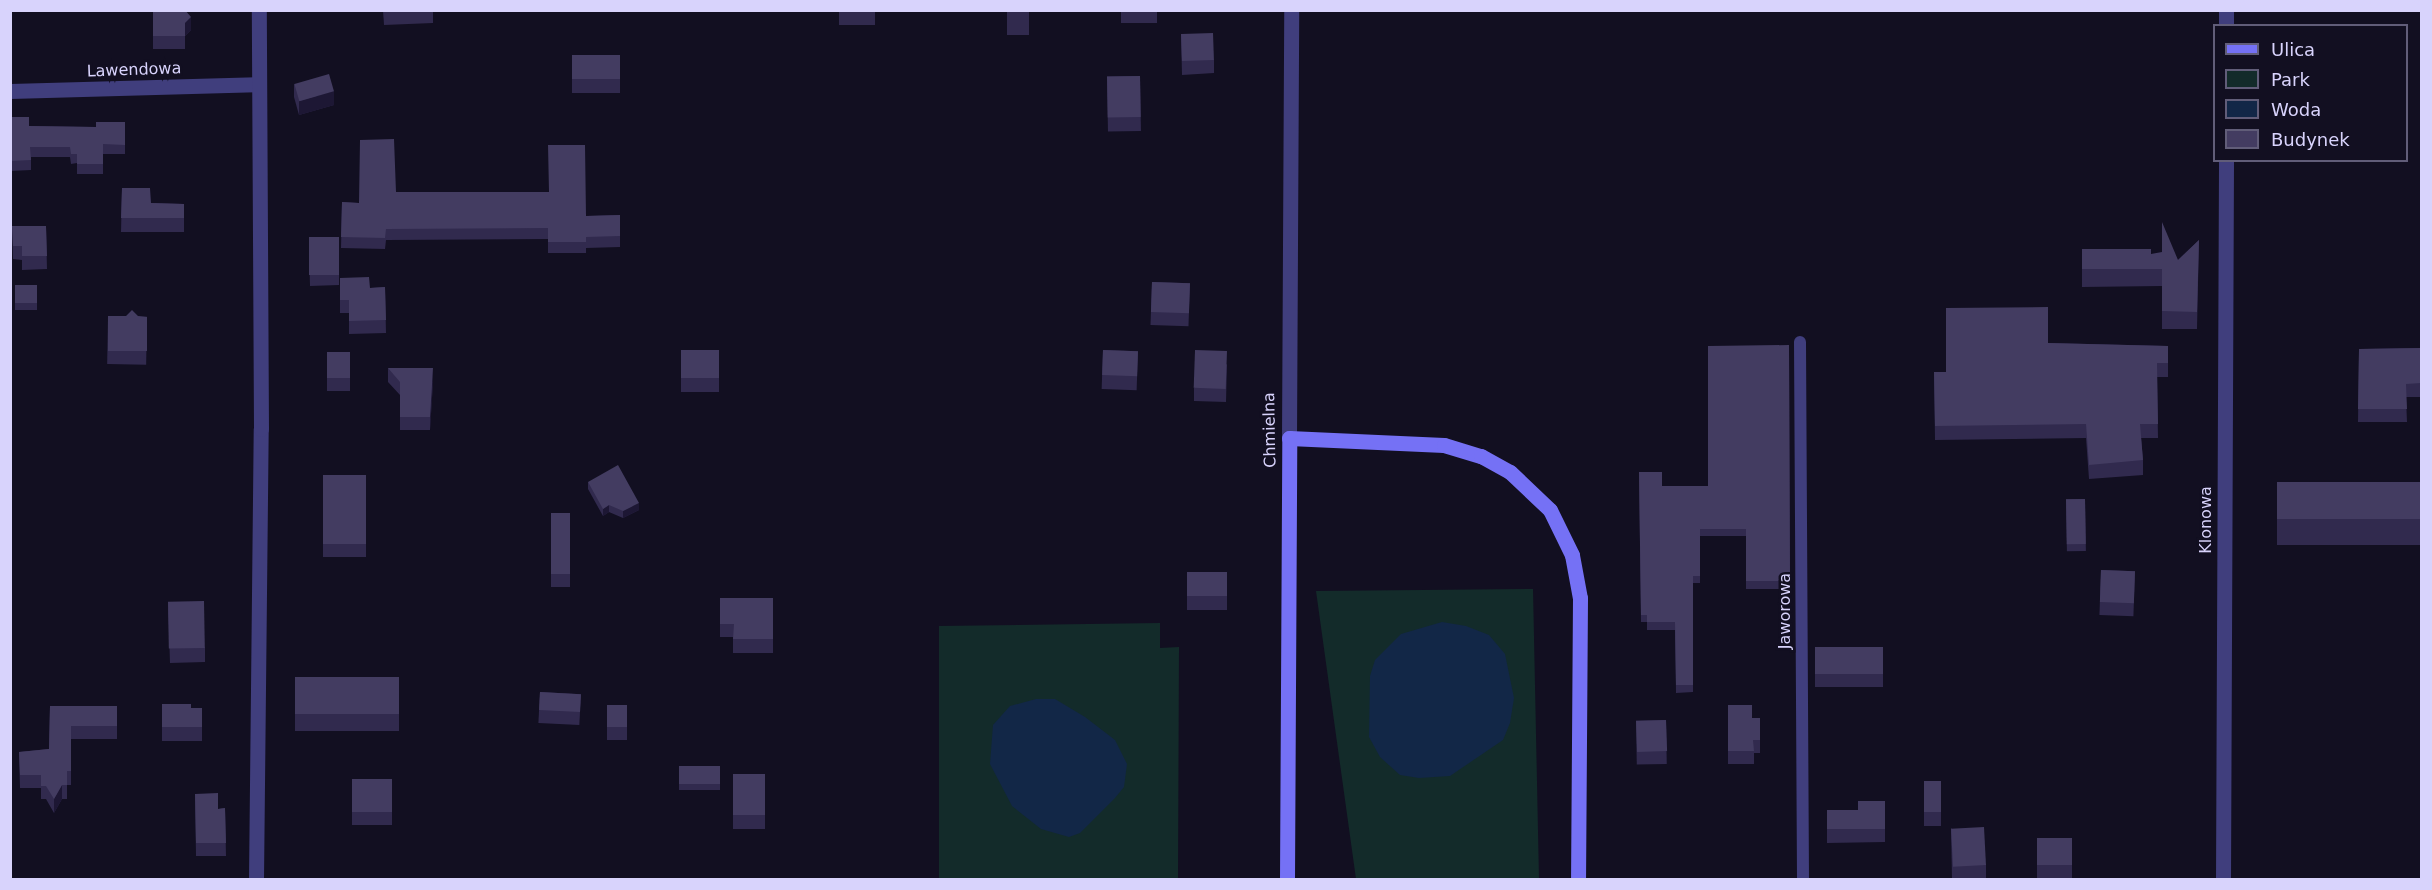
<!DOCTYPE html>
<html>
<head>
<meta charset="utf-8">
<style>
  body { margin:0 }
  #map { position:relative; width:2432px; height:890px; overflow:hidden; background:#120f21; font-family:"DejaVu Sans",sans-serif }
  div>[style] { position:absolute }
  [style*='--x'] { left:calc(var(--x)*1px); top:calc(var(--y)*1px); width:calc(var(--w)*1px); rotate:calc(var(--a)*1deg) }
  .green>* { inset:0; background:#132b2a }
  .water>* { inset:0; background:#122747 }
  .lane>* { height:12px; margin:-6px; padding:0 6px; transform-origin:6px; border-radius:6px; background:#403e7d }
  .street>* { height:15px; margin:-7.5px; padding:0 7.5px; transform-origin:7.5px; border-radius:7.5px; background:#403e7d }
  .secondary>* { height:15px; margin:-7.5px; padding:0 7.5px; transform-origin:7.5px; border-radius:7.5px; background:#7571f5 }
  .wall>* { inset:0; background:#312a4e; transform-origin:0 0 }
  .shaded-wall>* { inset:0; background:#1d1734 }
  .building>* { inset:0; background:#433c61; transform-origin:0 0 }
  span { translate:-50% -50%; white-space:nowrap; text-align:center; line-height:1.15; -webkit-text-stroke:5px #120f21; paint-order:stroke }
  .street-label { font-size:16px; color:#d8d3fc }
  .frame { position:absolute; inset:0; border:12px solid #d8d3fc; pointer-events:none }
  .legend { position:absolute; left:2213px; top:24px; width:195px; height:138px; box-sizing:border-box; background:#120f21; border:2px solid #615d79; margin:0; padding:8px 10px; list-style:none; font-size:18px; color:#d8d3fc }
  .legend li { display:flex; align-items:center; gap:12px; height:30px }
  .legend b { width:30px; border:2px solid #615d79 }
</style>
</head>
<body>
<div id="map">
  <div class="green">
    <div style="clip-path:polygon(1533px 589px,1539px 879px,1356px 879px,1316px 591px)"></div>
    <div style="clip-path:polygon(1160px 623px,1160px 648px,1179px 647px,1178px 879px,939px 880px,939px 626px)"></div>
  </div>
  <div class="water">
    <div style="clip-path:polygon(1442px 622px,1466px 626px,1489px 635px,1505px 654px,1514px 698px,1510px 723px,1503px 740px,1450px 776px,1419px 778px,1400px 775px,1380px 757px,1369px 737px,1370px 676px,1375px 660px,1401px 634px)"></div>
    <div style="clip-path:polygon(1036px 699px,1055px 699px,1085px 717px,1115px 740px,1127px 764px,1124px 787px,1115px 798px,1080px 833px,1069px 837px,1041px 829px,1012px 806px,990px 764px,993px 725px,1010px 706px)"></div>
  </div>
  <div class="lane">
    <div style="--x:1800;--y:342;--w:538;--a:89.68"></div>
  </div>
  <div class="street">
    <div style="--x:2226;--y:26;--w:16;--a:-90"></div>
    <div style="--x:10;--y:91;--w:249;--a:-1.6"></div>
    <div style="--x:1289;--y:438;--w:428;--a:-89.7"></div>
    <div style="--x:256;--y:880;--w:451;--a:-89.4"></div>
    <div style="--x:261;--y:429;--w:419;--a:-90.3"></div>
    <div style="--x:2223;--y:880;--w:720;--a:-89.76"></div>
  </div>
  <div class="secondary">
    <div style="--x:1287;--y:880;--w:442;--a:-89.7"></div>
    <div style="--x:1289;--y:438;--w:155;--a:2.6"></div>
    <div style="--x:1444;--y:445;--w:39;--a:17"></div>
    <div style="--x:1481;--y:456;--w:33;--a:29"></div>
    <div style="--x:1510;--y:472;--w:55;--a:43.5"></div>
    <div style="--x:1550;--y:510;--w:50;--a:63.9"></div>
    <div style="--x:1572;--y:555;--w:44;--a:79.5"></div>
    <div style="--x:1580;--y:598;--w:282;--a:90.4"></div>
  </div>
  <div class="wall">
    <div style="clip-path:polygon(153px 10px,191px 30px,185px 36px,185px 49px,153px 49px)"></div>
    <div style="clip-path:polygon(383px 10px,433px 10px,433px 23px,384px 25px)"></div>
    <div style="left:839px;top:10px;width:36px;height:15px"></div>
    <div style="left:1007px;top:10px;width:22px;height:25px"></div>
    <div style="left:1121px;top:10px;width:36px;height:13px"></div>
    <div style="clip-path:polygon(1181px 34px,1214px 60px,1214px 73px,1182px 75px)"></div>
    <div style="left:572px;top:55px;width:48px;height:38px"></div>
    <div style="left:1140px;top:76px;width:55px;height:33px;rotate:89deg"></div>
    <div style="clip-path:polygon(294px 84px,334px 105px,299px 115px,294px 97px)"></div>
    <div style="clip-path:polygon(10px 117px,29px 126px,96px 127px,125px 122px,125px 154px,103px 154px,103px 174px,77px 174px,77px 163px,71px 164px,70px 157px,31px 157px,31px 170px,10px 171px)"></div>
    <div style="clip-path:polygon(122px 188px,151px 203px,184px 204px,184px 232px,121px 232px)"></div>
    <div style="clip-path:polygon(396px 192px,586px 216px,620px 215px,620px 247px,586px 248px,586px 253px,548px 253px,548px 239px,386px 240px,385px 249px,341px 248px,342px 202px,359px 203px)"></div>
    <div style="clip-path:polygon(12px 226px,46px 226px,47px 269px,22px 270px,22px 260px,13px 259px)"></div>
    <div style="clip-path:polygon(339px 237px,339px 285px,310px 286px,309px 248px)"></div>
    <div style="clip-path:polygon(2199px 240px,2197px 329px,2162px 329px,2162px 286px,2082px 287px,2082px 249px,2151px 254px,2178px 260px)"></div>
    <div style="clip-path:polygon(340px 278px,370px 288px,385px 287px,386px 333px,349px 334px,349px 313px,340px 313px)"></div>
    <div style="left:1152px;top:282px;width:38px;height:43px;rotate:2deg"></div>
    <div style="left:15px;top:285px;width:22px;height:25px"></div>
    <div style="left:108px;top:316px;width:39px;height:48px;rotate:1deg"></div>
    <div style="clip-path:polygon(2048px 343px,2168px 346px,2168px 377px,2157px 377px,2158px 438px,2141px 438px,2143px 460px,2143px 475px,2089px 479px,2086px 438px,1935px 440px,1934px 372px,1946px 372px)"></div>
    <div style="clip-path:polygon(1789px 345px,1790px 589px,1746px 589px,1746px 536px,1700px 536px,1700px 583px,1693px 583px,1693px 692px,1676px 693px,1675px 630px,1647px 630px,1647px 622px,1641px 622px,1639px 472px,1662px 486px,1708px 486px)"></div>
    <div style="clip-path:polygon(2421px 348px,2421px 397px,2406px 397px,2407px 422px,2358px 422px,2359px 349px)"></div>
    <div style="left:681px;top:350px;width:38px;height:42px"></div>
    <div style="left:1103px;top:350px;width:35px;height:39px;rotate:2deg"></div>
    <div style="left:327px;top:352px;width:23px;height:39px"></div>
    <div style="clip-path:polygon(1227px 364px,1226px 402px,1194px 401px,1194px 388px)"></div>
    <div style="clip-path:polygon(388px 368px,433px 382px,430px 430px,400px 430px,400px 395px,388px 382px)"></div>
    <div style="left:323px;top:475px;width:43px;height:82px"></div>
    <div style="clip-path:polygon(588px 482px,639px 510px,623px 518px,609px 512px,603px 516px,588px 489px)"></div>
    <div style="left:2421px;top:482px;width:63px;height:144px;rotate:90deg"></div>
    <div style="left:2085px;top:499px;width:52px;height:19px;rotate:89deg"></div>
    <div style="left:551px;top:513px;width:19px;height:74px"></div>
    <div style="left:2101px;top:570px;width:34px;height:45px;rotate:2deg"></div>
    <div style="left:1227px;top:572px;width:38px;height:40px;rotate:90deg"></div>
    <div style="clip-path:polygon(720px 598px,773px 598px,773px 653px,733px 653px,733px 637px,720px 637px)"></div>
    <div style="clip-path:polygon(168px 603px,205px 648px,205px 662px,170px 663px)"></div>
    <div style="left:1883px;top:647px;width:40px;height:68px;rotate:90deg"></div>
    <div style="left:399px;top:677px;width:54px;height:104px;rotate:90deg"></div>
    <div style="left:540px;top:692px;width:41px;height:31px;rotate:3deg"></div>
    <div style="clip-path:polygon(162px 704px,191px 708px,202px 708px,202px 741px,162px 741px)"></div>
    <div style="left:607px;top:705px;width:20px;height:35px"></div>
    <div style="clip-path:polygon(1728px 705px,1752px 718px,1760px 718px,1760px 753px,1754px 753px,1754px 764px,1728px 764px)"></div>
    <div style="clip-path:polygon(50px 706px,117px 706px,117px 739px,71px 739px,71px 785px,67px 785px,67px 799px,62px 799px,54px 813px,46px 799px,41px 799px,41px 788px,20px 788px,19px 752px,49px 749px)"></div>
    <div style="left:1666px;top:720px;width:44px;height:30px;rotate:89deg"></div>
    <div style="left:679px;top:766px;width:41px;height:24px"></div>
    <div style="left:733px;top:774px;width:32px;height:55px"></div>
    <div style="left:352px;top:779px;width:40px;height:46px"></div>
    <div style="left:1924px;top:781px;width:17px;height:45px"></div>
    <div style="clip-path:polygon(195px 794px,218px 809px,225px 808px,226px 856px,196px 856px)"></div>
    <div style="clip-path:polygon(1885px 801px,1885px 842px,1827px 843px,1827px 810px,1858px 810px)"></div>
    <div style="clip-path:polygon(1951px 828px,1986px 865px,1986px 878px,1952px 879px)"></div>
    <div style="left:2072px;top:838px;width:41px;height:35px;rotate:90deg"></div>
  </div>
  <div class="shaded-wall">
    <div style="clip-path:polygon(191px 17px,191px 30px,185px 36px,185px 23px)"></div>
    <div style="clip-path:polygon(334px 91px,334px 105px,299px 115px,299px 101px)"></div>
    <div style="clip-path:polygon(433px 368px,433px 382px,430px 430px,430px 417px)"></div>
    <div style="clip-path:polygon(639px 503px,639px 510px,623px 518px,623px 511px)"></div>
    <div style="clip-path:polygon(609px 505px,609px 512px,603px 516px,603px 509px)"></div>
    <div style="clip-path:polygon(62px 785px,62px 799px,54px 813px,54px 799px)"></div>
  </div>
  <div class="building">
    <div style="clip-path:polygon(153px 10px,185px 10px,191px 17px,185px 23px,185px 36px,153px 36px)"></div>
    <div style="clip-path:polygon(384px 10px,412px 10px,384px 12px)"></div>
    <div style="clip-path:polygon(1007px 10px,1029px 10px,1029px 11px,1007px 12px)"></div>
    <div style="left:1213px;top:33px;width:27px;height:32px;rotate:88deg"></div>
    <div style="left:572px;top:55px;width:48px;height:24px"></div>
    <div style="left:329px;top:74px;width:18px;height:36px;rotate:74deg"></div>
    <div style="left:1140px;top:76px;width:41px;height:33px;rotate:89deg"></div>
    <div style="clip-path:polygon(10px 117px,29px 117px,29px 126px,96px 127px,96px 122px,125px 122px,125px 145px,103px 144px,103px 164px,77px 164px,77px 154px,71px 154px,70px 147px,30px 147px,31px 160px,10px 161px)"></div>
    <div style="clip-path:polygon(394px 139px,396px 192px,549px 192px,548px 145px,585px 145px,586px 216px,620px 215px,620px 236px,586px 237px,586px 242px,548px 242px,548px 228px,386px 229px,385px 238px,341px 237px,342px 202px,359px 203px,360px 140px)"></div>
    <div style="clip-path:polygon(122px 188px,150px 188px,151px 203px,184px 204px,184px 218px,121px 218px)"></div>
    <div style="clip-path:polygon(2162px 222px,2178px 260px,2199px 240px,2197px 312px,2162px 311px,2162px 269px,2082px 269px,2082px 249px,2151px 249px,2151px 254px,2162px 252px)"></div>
    <div style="clip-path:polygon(12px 226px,46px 226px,47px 256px,22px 256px,22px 246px,13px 246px)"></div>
    <div style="left:309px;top:237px;width:30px;height:38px"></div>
    <div style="clip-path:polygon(369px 277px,370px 288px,385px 287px,386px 320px,349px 321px,349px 300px,340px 300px,340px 278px)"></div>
    <div style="left:1152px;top:282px;width:38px;height:30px;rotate:2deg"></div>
    <div style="left:15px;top:285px;width:22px;height:18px"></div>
    <div style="clip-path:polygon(2048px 307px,2048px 343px,2168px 346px,2168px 363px,2157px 363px,2158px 424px,2140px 424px,2143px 460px,2089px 465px,2086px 424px,1935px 426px,1934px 372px,1946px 372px,1946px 308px)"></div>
    <div style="clip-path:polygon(132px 310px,138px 316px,147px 317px,147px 351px,108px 351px,108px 316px,126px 316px)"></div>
    <div style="clip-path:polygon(1789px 345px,1790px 581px,1746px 581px,1746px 529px,1700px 529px,1700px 576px,1693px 576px,1693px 685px,1676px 685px,1675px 622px,1647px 622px,1647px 615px,1641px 615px,1639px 472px,1662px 472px,1662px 486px,1708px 486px,1708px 346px)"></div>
    <div style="clip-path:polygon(2421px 348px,2421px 383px,2406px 384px,2407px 409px,2358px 409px,2359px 349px)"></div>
    <div style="left:681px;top:350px;width:38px;height:28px"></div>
    <div style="left:1103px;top:350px;width:35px;height:25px;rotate:2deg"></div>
    <div style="left:1227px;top:351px;width:38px;height:32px;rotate:92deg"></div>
    <div style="left:327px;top:352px;width:23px;height:26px"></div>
    <div style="clip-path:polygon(388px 368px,433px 368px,430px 417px,400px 417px,400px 382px)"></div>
    <div style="clip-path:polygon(618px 465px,639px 503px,623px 511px,609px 505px,603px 509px,588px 482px)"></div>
    <div style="left:323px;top:475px;width:43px;height:69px"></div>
    <div style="left:2421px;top:482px;width:37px;height:144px;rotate:90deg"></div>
    <div style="left:2085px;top:499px;width:45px;height:19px;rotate:89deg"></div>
    <div style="left:551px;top:513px;width:19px;height:61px"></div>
    <div style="left:2101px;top:570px;width:34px;height:32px;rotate:2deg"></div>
    <div style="left:1227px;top:572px;width:24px;height:40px;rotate:90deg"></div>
    <div style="clip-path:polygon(720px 598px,773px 598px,773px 639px,733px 639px,734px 624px,720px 624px)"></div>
    <div style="left:204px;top:601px;width:47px;height:36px;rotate:89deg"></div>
    <div style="left:1883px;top:647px;width:27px;height:68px;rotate:90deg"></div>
    <div style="left:399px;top:677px;width:37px;height:104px;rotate:90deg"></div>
    <div style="left:540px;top:692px;width:41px;height:18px;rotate:3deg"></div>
    <div style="clip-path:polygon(162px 704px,191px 704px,191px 708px,202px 708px,202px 727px,162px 727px)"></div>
    <div style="left:607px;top:705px;width:20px;height:22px"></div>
    <div style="clip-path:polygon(1728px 705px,1752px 705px,1752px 718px,1760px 718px,1760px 740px,1753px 740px,1754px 751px,1728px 751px)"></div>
    <div style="clip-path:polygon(50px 706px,117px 706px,117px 726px,71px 726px,71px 771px,67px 771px,67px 785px,62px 785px,54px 799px,46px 786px,41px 786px,41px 775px,20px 775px,19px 752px,49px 749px)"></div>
    <div style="left:1666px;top:720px;width:31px;height:30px;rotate:88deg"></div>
    <div style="left:679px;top:766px;width:41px;height:18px"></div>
    <div style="left:733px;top:774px;width:32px;height:41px"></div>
    <div style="left:352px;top:779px;width:40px;height:33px"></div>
    <div style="left:1924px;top:781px;width:17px;height:31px"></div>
    <div style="clip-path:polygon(218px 793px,218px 809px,225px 808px,226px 843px,196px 843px,195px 794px)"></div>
    <div style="clip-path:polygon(1858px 801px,1885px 801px,1885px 829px,1827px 829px,1827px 810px,1858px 810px)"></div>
    <div style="left:1984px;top:827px;width:38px;height:33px;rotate:87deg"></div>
    <div style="left:2072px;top:838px;width:27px;height:35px;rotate:90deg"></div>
  </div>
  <div class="street-label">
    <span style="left:134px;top:70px;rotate:-2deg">Lawendowa</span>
    <span style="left:1270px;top:430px;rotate:-91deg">Chmielna</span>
    <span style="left:2206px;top:520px;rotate:-90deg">Klonowa</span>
    <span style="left:1785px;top:611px;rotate:-90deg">Jaworowa</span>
  </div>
  <div class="frame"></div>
  <ul class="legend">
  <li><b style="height:8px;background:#7571f5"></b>Ulica</li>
  <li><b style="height:16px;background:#132b2a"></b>Park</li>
  <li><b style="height:16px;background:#122747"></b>Woda</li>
  <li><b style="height:16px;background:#433c61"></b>Budynek</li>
  </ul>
</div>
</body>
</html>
